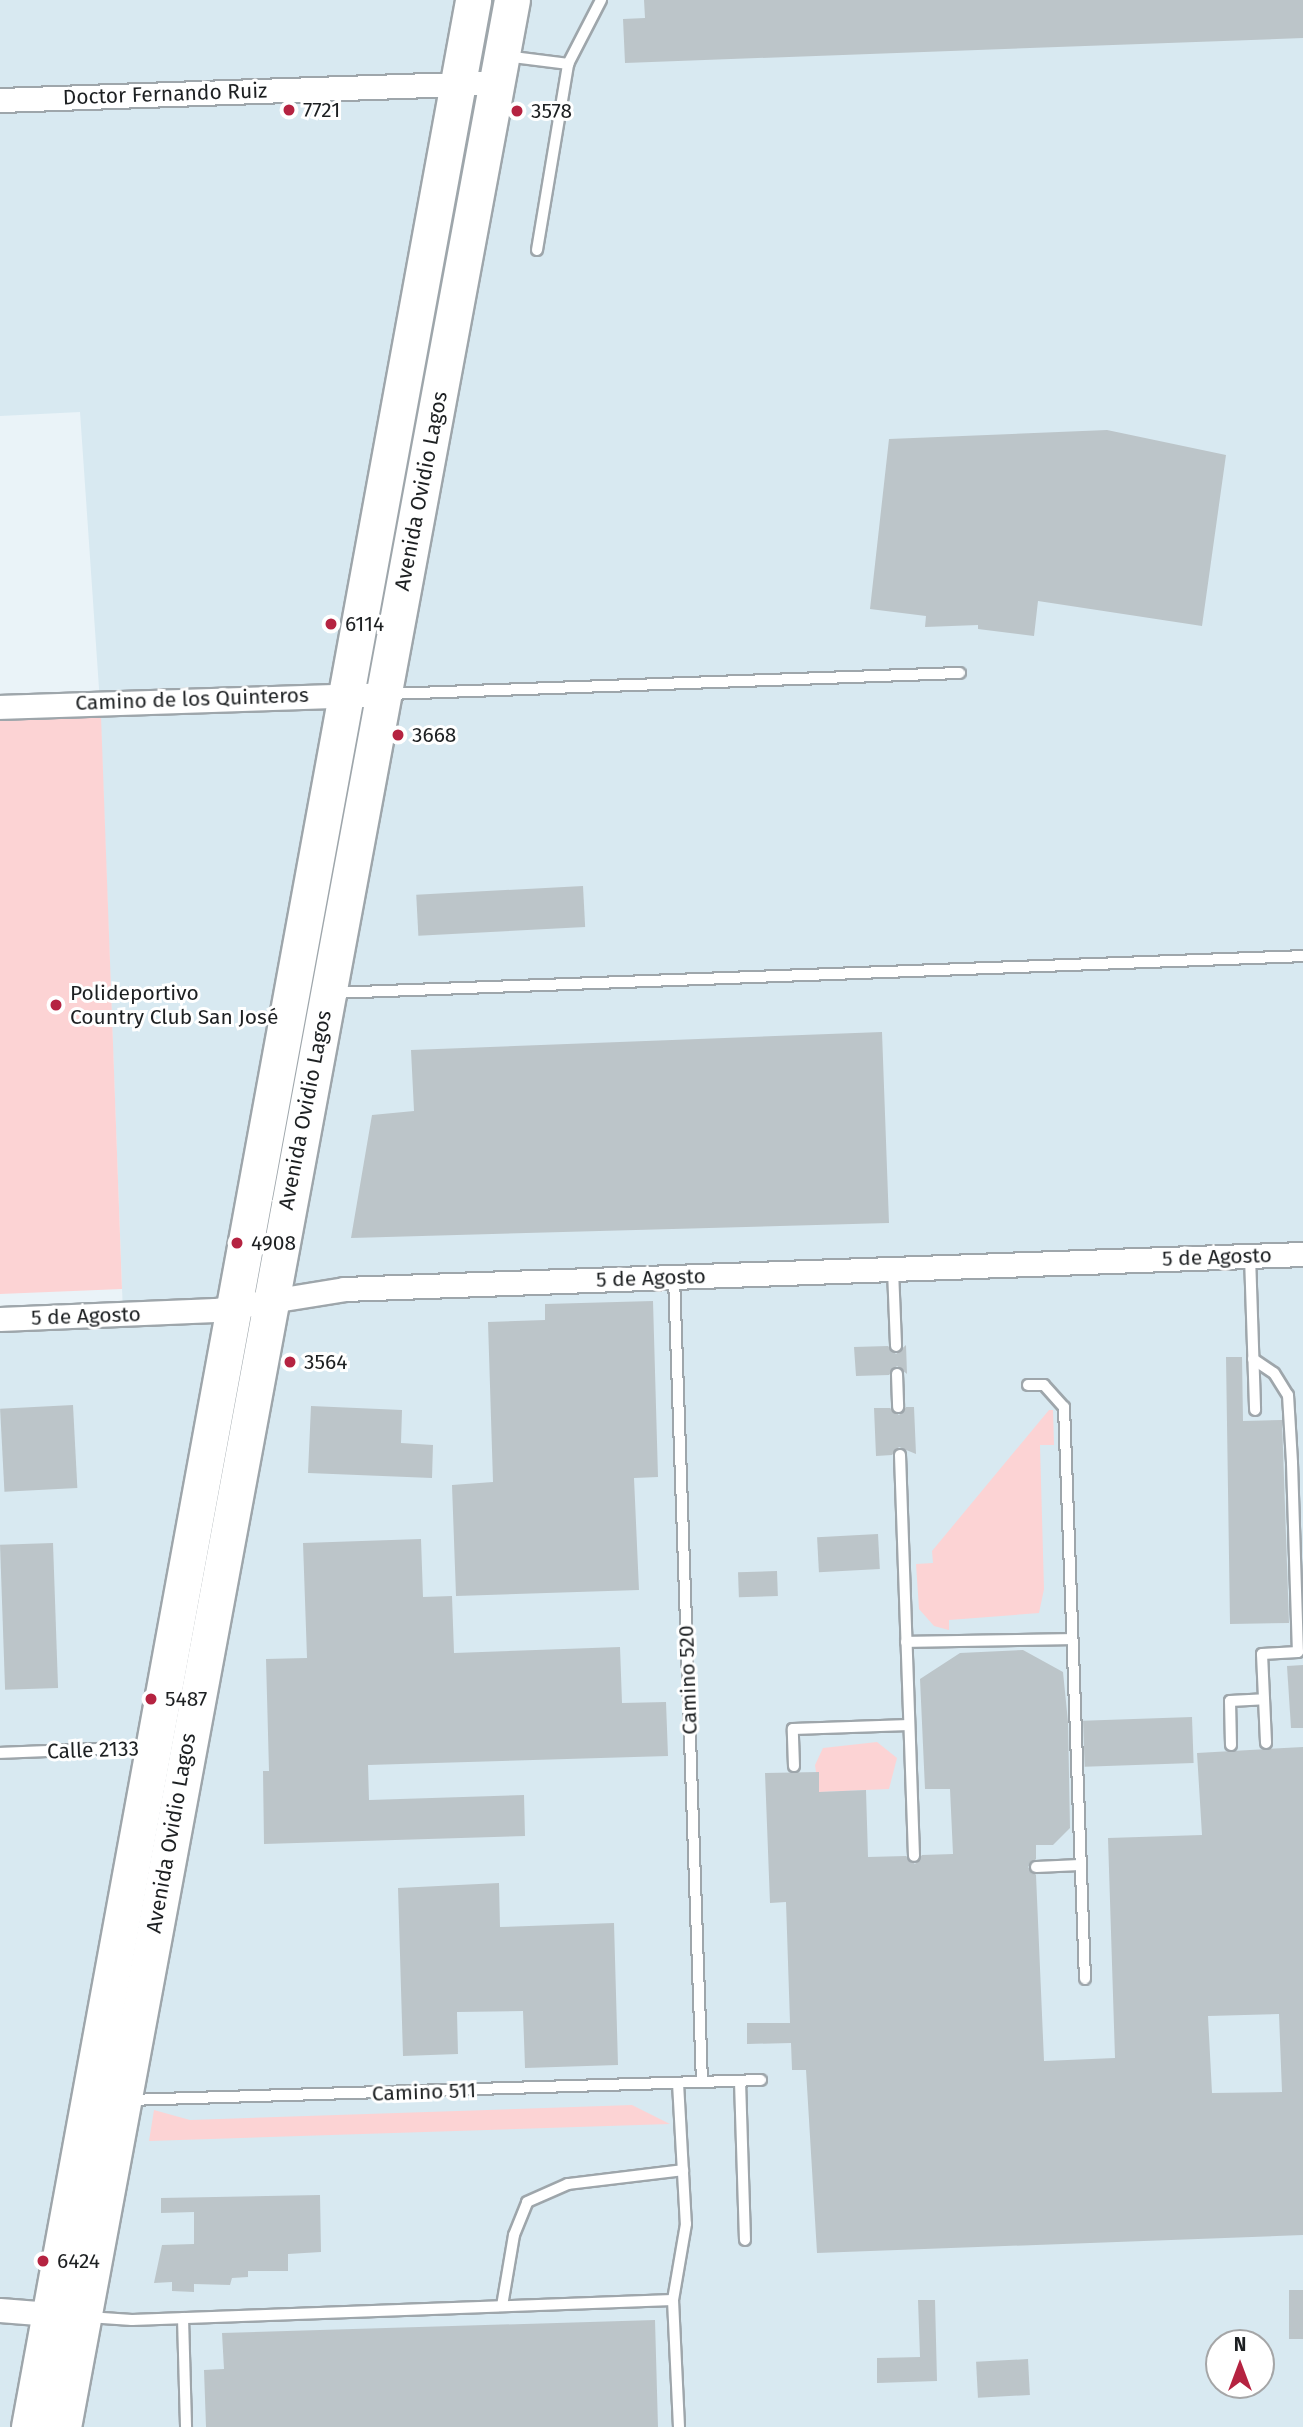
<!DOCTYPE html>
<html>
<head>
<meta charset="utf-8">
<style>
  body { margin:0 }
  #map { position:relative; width:1303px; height:2427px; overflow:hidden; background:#eaf3f8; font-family:"Fira Sans",sans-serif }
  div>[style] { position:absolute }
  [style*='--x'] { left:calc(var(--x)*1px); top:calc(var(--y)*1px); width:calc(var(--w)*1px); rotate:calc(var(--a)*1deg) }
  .built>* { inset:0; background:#d8e9f1 }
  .green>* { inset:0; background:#fcd3d4 }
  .building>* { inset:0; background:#bcc5c9; transform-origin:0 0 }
  .roads { filter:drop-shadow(2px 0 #9ea6ab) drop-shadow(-2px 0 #9ea6ab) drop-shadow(0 2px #9ea6ab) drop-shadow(0 -2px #9ea6ab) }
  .service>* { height:10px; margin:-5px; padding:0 5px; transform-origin:5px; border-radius:5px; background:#fff }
  .minor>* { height:23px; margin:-11.5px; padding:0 11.5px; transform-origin:11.5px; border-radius:11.5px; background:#fff }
  .primary>* { height:35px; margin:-17.5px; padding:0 17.5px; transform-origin:17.5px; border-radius:17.5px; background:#fff }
  .dots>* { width:19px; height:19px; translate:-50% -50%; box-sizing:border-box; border:4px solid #fff; border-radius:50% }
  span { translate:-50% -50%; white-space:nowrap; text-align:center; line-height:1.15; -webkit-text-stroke:6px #fff; paint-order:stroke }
  .street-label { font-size:21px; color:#1d2022 }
  .poi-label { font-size:21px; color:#1d2022 }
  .left { translate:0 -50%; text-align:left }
  .north { position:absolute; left:1205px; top:2329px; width:70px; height:70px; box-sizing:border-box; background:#fff; border:2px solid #a5a6a7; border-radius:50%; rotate:0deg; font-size:19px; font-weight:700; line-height:28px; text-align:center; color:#1d2022 }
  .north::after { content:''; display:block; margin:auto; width:24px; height:32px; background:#b52341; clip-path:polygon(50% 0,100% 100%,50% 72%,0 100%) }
</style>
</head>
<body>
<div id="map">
  <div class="built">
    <div style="clip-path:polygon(evenodd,0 0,1303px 0,1303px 2427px,0 2427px,0 1319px,123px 1314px,100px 703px,80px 412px,0 416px,0 0,1219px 2343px,1261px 2343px,1261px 2385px,1219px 2385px,1219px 2343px)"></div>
  </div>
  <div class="green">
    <div style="clip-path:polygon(101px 716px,122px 1289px,0 1294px,0 720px)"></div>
    <div style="clip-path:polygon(1049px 1410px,1053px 1410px,1054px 1445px,1040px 1445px,1044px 1589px,1039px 1613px,949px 1620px,949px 1630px,934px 1626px,919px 1609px,916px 1564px,933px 1563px,932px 1551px)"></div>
    <div style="clip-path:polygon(877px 1742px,897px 1758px,889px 1789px,819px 1792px,815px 1765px,823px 1748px)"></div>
    <div style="clip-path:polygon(632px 2105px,670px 2124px,149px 2141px,154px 2110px,190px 2120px)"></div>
  </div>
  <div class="building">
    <div style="clip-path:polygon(644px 0,1303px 0,1303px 38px,625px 63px,623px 19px,645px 18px)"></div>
    <div style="clip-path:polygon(1107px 430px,1226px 455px,1202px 626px,1038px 601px,1034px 636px,978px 629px,978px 625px,925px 627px,926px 616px,870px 609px,889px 439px)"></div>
    <div style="left:583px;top:886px;width:41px;height:167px;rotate:87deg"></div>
    <div style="clip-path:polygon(882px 1032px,889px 1223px,351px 1238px,372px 1115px,414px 1111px,411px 1050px)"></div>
    <div style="clip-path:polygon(653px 1301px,658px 1477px,634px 1478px,639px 1590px,456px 1596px,452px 1485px,493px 1482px,488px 1322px,545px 1320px,545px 1304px)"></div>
    <div style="clip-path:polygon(906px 1345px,907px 1374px,897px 1366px,889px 1375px,856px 1376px,854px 1347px,888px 1346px,896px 1354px)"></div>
    <div style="clip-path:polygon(1226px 1357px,1242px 1357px,1243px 1421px,1282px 1420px,1289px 1623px,1230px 1624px)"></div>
    <div style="left:73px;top:1405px;width:83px;height:73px;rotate:87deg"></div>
    <div style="clip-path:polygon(311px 1406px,402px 1410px,401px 1443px,433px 1445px,432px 1478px,308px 1473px)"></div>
    <div style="clip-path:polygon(906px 1407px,914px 1407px,916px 1454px,899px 1447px,892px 1455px,876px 1456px,874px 1408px,890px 1408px,899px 1415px)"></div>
    <div style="left:878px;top:1534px;width:35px;height:61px;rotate:87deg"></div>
    <div style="clip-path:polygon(421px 1539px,423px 1597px,452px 1596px,454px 1653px,620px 1647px,622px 1703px,666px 1702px,668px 1756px,368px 1765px,369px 1800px,524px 1795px,525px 1836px,264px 1844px,263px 1771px,269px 1771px,266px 1659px,307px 1658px,303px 1543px)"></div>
    <div style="left:53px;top:1543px;width:145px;height:53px;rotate:88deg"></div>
    <div style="left:777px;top:1571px;width:25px;height:39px;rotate:88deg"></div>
    <div style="clip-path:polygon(evenodd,1023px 1650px,1063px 1672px,1068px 1722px,1070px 1828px,1053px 1845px,1036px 1845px,1036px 1859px,1028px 1867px,1036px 1875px,1044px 2061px,1115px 2058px,1108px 1838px,1202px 1835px,1197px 1753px,1303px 1747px,1303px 2235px,817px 2253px,806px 2070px,792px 2070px,791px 2043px,747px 2044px,747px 2023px,790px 2023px,786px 1902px,770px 1903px,765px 1773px,819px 1772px,819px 1792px,866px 1790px,868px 1857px,906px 1856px,915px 1864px,922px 1855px,953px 1854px,950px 1789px,925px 1789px,920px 1679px,960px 1653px,1023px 1650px,1279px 2014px,1282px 2092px,1212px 2093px,1208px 2016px,1279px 2014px)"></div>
    <div style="clip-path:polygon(1303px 1665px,1303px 1728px,1291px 1728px,1287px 1666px)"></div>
    <div style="left:1192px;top:1717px;width:46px;height:109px;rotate:88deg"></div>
    <div style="clip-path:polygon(499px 1883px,500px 1927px,614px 1923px,618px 2065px,525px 2068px,523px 2011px,457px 2012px,458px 2054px,403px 2056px,398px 1888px)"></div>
    <div style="clip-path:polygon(320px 2195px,321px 2252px,288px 2254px,288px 2271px,248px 2271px,248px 2277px,232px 2278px,230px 2285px,194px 2284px,194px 2292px,172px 2291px,172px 2282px,154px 2283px,162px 2245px,194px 2244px,194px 2212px,161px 2213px,161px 2198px)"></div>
    <div style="left:1303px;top:2290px;width:49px;height:14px;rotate:90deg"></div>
    <div style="clip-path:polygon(918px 2300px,935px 2300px,937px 2381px,877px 2383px,877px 2358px,920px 2357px)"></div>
    <div style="clip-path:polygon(655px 2320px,658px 2427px,206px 2427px,204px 2370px,224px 2369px,222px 2333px)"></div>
    <div style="left:1028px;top:2359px;width:36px;height:52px;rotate:87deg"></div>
  </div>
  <div class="roads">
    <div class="service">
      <div style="--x:505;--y:56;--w:64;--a:7.2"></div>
      <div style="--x:537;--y:250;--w:189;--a:-80.5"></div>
      <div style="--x:568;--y:64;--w:72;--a:-62.7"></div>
      <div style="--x:389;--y:694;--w:571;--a:-2.11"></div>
      <div style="--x:333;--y:993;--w:971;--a:-2.18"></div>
      <div style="--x:1250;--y:1256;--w:154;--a:88.1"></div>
      <div style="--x:893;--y:1270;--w:76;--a:87.7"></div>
      <div style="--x:674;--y:1277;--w:805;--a:88.01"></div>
      <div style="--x:1253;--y:1359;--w:25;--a:34"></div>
      <div style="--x:1274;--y:1373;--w:26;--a:58"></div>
      <div style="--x:1288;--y:1395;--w:68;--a:86.6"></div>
      <div style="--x:1292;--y:1463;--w:189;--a:88.2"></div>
      <div style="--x:1298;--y:1652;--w:36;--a:177"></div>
      <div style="--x:1262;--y:1654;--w:89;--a:87.4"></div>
      <div style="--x:897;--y:1374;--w:33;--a:88"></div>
      <div style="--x:1028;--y:1385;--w:16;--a:0"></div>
      <div style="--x:1044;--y:1385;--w:30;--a:48"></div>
      <div style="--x:1064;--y:1407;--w:572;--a:87.9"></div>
      <div style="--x:900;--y:1455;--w:401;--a:88"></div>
      <div style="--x:906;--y:1642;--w:165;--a:-1"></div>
      <div style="--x:1231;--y:1745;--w:44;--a:-91.3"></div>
      <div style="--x:1230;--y:1701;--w:34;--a:-3"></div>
      <div style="--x:0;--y:1753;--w:148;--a:-2.3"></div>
      <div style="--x:794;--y:1766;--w:37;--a:-92"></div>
      <div style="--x:793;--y:1729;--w:116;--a:-2"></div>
      <div style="--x:1036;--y:1867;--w:44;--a:-2.6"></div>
      <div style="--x:740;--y:2081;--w:159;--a:88.2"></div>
      <div style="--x:678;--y:2083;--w:141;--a:86.8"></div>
      <div style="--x:686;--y:2224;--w:77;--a:99.7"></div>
      <div style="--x:673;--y:2300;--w:127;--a:87.3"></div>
      <div style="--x:129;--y:2100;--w:632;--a:-1.81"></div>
      <div style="--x:502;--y:2306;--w:72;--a:-80.4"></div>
      <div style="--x:514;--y:2235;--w:35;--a:-68"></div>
      <div style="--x:527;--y:2202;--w:45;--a:-23.7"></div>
      <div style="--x:568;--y:2184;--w:116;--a:-6.9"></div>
      <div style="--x:88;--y:2317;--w:44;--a:3.9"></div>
      <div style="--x:132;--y:2320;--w:541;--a:-2.12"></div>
      <div style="--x:183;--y:2318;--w:109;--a:88.4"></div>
    </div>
    <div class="minor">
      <div style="--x:0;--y:100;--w:497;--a:-2"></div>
      <div style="--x:0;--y:707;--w:383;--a:-1.9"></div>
      <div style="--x:0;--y:1319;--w:215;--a:-2.4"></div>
      <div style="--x:215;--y:1310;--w:131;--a:-9.2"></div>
      <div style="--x:344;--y:1289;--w:960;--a:-2.09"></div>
      <div style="--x:0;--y:2310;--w:63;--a:4.5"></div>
    </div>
    <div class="primary">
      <div style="--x:29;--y:2427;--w:2467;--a:-79.63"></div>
      <div style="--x:63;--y:2427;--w:2468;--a:-79.52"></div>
    </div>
  </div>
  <div class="dots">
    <div style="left:289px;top:110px;background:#b52341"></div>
    <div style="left:517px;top:111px;background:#b52341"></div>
    <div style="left:331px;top:624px;background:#b52341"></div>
    <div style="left:398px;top:735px;background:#b52341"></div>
    <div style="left:56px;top:1005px;background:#b52341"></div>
    <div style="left:237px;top:1243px;background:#b52341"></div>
    <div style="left:290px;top:1362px;background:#b52341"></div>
    <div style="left:151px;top:1699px;background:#b52341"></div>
    <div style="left:43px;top:2261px;background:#b52341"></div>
  </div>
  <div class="street-label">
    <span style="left:165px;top:94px;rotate:-2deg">Doctor Fernando Ruiz</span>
    <span style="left:421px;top:491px;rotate:-79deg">Avenida Ovidio Lagos</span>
    <span style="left:192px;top:699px;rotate:-2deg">Camino de los Quinteros</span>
    <span style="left:305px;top:1110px;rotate:-79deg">Avenida Ovidio Lagos</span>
    <span style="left:1217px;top:1257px;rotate:-2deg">5 de Agosto</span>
    <span style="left:651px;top:1278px;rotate:-2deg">5 de Agosto</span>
    <span style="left:86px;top:1316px;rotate:-2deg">5 de Agosto</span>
    <span style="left:688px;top:1680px;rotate:-92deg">Camino 520</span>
    <span style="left:93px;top:1750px;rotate:-2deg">Calle 2133</span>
    <span style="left:171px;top:1833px;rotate:-80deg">Avenida Ovidio Lagos</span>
    <span style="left:424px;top:2092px;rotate:-2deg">Camino 511</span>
  </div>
  <div class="poi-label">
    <span class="left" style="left:303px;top:110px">7721</span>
    <span class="left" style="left:531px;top:111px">3578</span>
    <span class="left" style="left:345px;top:624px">6114</span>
    <span class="left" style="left:412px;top:735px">3668</span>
    <span class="left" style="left:70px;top:1005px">Polideportivo<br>Country Club San José</span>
    <span class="left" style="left:251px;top:1243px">4908</span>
    <span class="left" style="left:304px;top:1362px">3564</span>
    <span class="left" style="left:165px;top:1699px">5487</span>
    <span class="left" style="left:57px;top:2261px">6424</span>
  </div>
  <div class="north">N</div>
</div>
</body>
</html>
